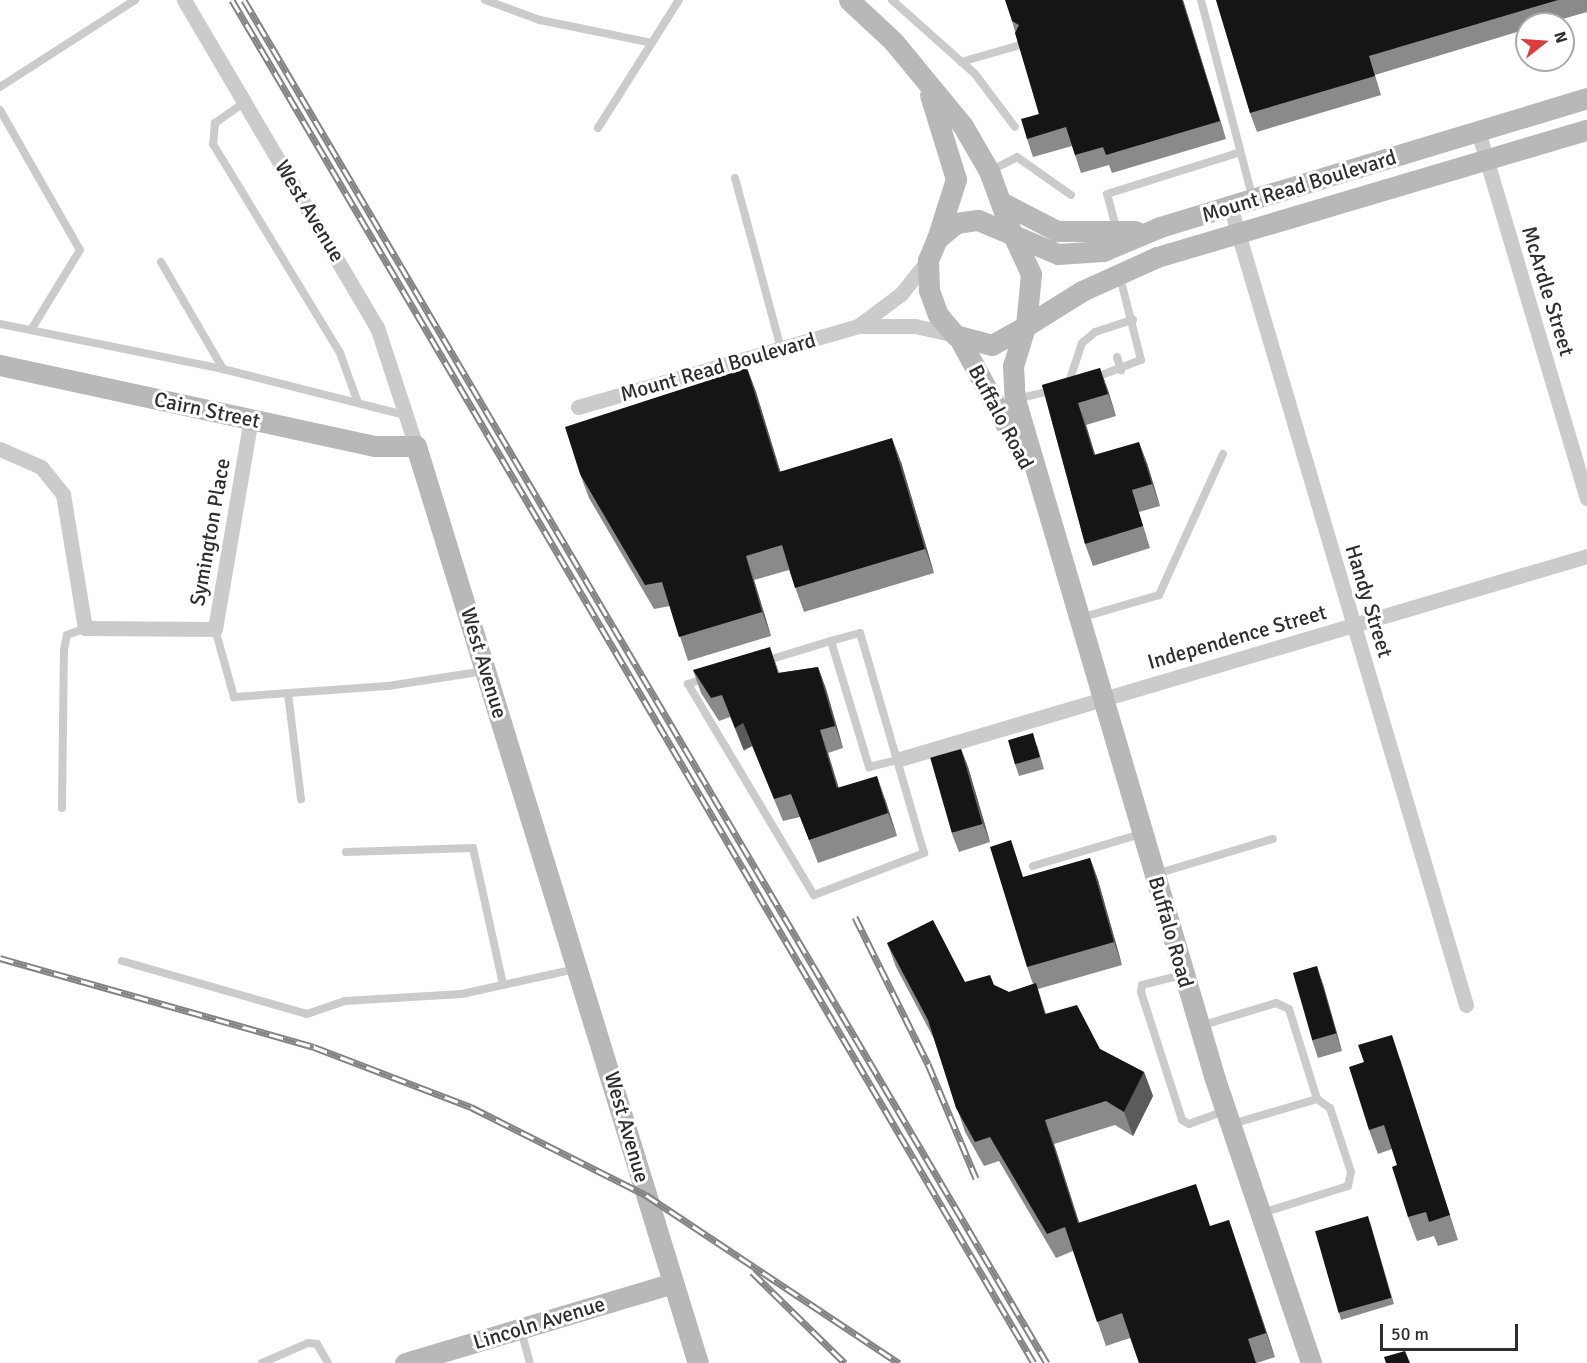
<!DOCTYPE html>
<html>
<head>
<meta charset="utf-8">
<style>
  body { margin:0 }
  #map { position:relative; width:1587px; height:1363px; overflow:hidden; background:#fff; font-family:Signika,sans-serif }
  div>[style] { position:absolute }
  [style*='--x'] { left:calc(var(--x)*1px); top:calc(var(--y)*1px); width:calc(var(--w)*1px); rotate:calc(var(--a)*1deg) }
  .lane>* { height:8px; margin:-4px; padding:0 4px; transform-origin:4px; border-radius:4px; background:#cbcbcb }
  .street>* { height:15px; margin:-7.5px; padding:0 7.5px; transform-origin:7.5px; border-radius:7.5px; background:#cbcbcb }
  .secondary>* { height:21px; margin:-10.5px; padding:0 10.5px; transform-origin:10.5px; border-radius:10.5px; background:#b8b8b8 }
  .rail>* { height:7px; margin-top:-3.5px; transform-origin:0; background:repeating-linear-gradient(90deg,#fff 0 14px,#838383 0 28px); box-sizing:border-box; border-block:2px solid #838383 }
  .wall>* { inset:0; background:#8a8a8a }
  .shaded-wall>* { inset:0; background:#5b5b5b; transform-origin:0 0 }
  .building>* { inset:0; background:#151515; transform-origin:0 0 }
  span { translate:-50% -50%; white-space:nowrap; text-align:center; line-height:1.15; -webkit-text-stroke:6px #fff; paint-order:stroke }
  .street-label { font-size:21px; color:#2e2e2e }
  .north { position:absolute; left:1515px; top:12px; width:60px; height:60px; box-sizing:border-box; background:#fff; border:2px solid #ababab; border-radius:50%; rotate:73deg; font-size:16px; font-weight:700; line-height:24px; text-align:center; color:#2e2e2e }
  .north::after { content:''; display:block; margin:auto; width:21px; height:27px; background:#da3e3c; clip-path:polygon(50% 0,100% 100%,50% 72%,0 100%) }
  .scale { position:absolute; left:1380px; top:1324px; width:138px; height:27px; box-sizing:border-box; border:3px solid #2e2e2e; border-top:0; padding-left:8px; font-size:18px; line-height:21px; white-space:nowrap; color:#2e2e2e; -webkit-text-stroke:4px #fff; paint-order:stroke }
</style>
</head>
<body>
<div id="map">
  <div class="lane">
    <div style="--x:485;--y:0;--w:59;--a:20"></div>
    <div style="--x:540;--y:20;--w:114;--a:11.6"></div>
    <div style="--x:892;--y:0;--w:111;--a:41.7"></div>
    <div style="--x:975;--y:74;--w:66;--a:53"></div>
    <div style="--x:1201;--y:0;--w:206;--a:75.4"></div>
    <div style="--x:961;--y:62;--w:61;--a:-16.1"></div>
    <div style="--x:0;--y:87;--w:161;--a:-32.8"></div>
    <div style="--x:245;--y:102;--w:37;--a:145"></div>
    <div style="--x:215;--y:123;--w:21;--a:95"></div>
    <div style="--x:213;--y:144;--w:245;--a:58.7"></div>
    <div style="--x:340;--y:353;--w:53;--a:70.2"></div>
    <div style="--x:0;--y:110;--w:161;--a:60.3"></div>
    <div style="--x:80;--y:250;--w:94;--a:121.5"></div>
    <div style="--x:598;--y:128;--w:151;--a:-57.7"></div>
    <div style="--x:990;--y:171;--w:30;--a:-27"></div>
    <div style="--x:1017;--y:157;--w:66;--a:35.1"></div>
    <div style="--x:735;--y:178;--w:176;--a:74.9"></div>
    <div style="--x:1117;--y:231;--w:38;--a:-105"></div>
    <div style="--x:1107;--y:194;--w:137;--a:-17.4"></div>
    <div style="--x:161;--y:262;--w:124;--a:59.9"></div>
    <div style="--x:0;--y:324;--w:227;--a:11.4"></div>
    <div style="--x:223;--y:369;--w:188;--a:14.2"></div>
    <div style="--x:1117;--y:357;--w:14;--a:73"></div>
    <div style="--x:1094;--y:378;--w:50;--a:-21"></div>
    <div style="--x:1141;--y:360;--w:86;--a:-104.2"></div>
    <div style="--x:1068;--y:385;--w:44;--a:-71.6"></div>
    <div style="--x:1082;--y:343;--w:17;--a:-40"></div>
    <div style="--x:1095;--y:332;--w:40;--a:-18"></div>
    <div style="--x:1016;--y:399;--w:39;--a:-13"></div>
    <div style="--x:1080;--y:618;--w:82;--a:-16.2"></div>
    <div style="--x:1159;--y:595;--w:155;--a:-65.6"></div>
    <div style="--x:215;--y:629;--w:71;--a:74.4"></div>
    <div style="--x:234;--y:697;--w:154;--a:-4.1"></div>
    <div style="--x:388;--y:686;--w:98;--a:-8.8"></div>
    <div style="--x:765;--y:661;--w:69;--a:-16.9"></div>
    <div style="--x:831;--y:641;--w:132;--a:73.2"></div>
    <div style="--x:869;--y:767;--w:32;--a:-14"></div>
    <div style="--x:704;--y:679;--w:17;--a:163"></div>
    <div style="--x:688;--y:684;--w:246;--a:59.2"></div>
    <div style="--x:814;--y:895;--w:118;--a:-20.9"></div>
    <div style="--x:924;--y:853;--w:229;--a:-106.2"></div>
    <div style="--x:860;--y:633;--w:30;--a:165"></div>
    <div style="--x:288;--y:693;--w:107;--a:83"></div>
    <div style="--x:62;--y:808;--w:158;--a:-89.3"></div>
    <div style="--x:64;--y:650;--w:15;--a:-79"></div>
    <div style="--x:67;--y:635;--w:19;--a:-21"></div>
    <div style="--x:346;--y:852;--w:127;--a:-1.8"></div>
    <div style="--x:473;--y:848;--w:140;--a:77.6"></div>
    <div style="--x:1033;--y:866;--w:113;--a:-16.5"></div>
    <div style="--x:1156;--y:874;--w:122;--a:-16.7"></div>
    <div style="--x:122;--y:961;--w:192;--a:16"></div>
    <div style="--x:307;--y:1014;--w:40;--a:-18.9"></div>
    <div style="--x:345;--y:1001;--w:117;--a:-3.4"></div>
    <div style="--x:462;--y:994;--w:117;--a:-12.4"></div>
    <div style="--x:1182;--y:975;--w:41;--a:166"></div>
    <div style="--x:1142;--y:985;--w:7;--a:98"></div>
    <div style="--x:1141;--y:992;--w:134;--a:72.2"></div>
    <div style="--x:1182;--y:1120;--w:8;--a:30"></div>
    <div style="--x:1189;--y:1124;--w:37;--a:-20"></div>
    <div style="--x:1200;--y:1026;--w:79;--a:-16.8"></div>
    <div style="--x:1276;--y:1003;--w:14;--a:25"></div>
    <div style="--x:1289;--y:1009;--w:94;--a:72.7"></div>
    <div style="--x:1317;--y:1099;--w:16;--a:35"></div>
    <div style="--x:1330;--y:1108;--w:67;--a:71.8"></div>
    <div style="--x:1351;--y:1172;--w:14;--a:102"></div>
    <div style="--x:1348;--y:1186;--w:90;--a:162.6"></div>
    <div style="--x:1232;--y:1124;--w:89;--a:-16.4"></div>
    <div style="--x:521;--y:1330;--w:34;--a:75"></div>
    <div style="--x:262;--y:1363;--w:50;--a:-23.5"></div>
    <div style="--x:308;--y:1343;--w:9;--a:6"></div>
    <div style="--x:317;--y:1344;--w:22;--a:60"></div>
  </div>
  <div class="street">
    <div style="--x:184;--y:0;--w:380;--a:59.5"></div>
    <div style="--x:377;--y:327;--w:125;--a:71.9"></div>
    <div style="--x:1478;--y:131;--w:383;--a:73.5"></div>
    <div style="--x:1231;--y:209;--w:830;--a:73.55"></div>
    <div style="--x:858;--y:326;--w:54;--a:-36.7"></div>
    <div style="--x:901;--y:294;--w:43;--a:-51.5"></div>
    <div style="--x:578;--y:407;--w:291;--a:-16.1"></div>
    <div style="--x:858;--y:326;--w:57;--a:0"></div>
    <div style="--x:915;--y:326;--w:41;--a:12.7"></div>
    <div style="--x:0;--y:449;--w:45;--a:23.7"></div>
    <div style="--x:41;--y:467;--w:35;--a:51"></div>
    <div style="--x:63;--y:494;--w:136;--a:80.7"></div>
    <div style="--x:85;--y:628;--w:130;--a:0.4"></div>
    <div style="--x:215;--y:629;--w:213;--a:-80.3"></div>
    <div style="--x:900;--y:759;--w:716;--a:-16.46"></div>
  </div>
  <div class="secondary">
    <div style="--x:849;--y:0;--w:60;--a:43"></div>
    <div style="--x:893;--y:41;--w:110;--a:50.5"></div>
    <div style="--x:963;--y:126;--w:52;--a:60"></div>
    <div style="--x:989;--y:171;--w:67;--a:69.9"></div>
    <div style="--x:930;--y:95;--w:88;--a:72.8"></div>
    <div style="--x:956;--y:179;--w:63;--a:107.6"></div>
    <div style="--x:1003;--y:203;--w:61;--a:27.4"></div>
    <div style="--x:1057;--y:231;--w:78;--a:0"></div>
    <div style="--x:978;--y:220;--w:38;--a:23"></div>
    <div style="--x:1013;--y:235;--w:43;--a:65.2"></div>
    <div style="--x:1031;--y:274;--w:52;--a:95.5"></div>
    <div style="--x:1026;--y:326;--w:39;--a:151"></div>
    <div style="--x:992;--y:345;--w:38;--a:-165"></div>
    <div style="--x:955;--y:335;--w:26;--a:-130"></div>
    <div style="--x:938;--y:315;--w:27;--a:-110"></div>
    <div style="--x:929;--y:290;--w:30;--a:-92"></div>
    <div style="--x:928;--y:260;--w:23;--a:-67"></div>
    <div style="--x:937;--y:239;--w:25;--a:-40"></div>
    <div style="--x:956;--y:223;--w:22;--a:-8"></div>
    <div style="--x:1013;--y:235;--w:49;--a:22.9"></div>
    <div style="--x:1058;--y:254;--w:45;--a:-3.8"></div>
    <div style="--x:1103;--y:251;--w:62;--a:-22.8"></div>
    <div style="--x:1160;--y:227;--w:446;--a:-16.8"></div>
    <div style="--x:1026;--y:326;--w:66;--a:-32"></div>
    <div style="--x:1082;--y:291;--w:82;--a:-24.4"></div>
    <div style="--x:1157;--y:257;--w:448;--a:-16.5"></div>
    <div style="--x:1025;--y:327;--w:41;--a:107.1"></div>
    <div style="--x:1013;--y:366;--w:33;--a:87"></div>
    <div style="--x:1015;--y:399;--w:709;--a:73.61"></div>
    <div style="--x:1215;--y:1079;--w:300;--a:71.3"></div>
    <div style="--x:959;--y:338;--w:134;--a:61.5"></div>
    <div style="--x:0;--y:365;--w:383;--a:12.2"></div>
    <div style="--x:374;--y:446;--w:42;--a:0"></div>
    <div style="--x:416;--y:446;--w:959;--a:72.91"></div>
    <div style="--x:405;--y:1363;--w:280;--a:-16.6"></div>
  </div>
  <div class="rail">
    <div style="--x:232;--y:0;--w:1581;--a:59.53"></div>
    <div style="--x:244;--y:0;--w:1582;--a:59.5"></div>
    <div style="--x:855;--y:917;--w:164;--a:63.6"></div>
    <div style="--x:928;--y:1064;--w:124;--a:67.2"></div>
    <div style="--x:0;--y:958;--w:326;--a:15.8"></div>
    <div style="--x:314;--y:1047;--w:168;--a:20.9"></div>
    <div style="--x:471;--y:1107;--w:196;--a:26.7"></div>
    <div style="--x:646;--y:1195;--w:304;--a:33.6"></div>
    <div style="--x:752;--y:1272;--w:130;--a:44.4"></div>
  </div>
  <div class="wall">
    <div style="clip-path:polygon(1183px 0,1226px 139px,1112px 173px,1109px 165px,1081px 173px,1072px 146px,1033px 157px,1027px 139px,1039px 114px,1012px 21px)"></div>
    <div style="clip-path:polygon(1216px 0,1587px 0,1587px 12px,1545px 24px,1527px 24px,1527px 29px,1375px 75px,1381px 95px,1257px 132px,1250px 113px)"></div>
    <div style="clip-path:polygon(747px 368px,756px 392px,780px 472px,901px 462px,934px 573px,804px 612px,789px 570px,754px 580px,771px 636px,688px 661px,670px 606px,654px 609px,589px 498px,580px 474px)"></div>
    <div style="clip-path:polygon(1100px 368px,1116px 416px,1086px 425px,1095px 455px,1147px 463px,1160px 506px,1139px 512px,1150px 548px,1093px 566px,1085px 544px,1042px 385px)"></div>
    <div style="clip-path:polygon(818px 667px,826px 689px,843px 748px,828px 753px,838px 788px,885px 799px,897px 836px,818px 863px,800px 817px,783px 821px,752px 746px,744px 751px,730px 717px,719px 721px,701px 693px,693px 670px,779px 673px)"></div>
    <div style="clip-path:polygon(1037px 745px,1044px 769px,1019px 776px,1015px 764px)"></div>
    <div style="clip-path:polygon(961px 749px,968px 767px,990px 842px,959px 852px,952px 834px)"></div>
    <div style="clip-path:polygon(1090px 858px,1098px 880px,1122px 965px,1038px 989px,1046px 1014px,1100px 1049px,1144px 1072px,1153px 1096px,1133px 1136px,1115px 1125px,1054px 1144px,1079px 1223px,1211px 1226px,1229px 1220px,1275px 1357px,1257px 1363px,1139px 1363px,1130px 1338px,1106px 1346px,1073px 1251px,1056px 1258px,999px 1161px,984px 1166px,965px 1132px,934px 1039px,896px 967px,887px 943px,965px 982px,994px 985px,1009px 992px,1033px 984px,1027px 967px,1024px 877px)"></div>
    <div style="clip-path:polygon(1323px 984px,1342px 1051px,1318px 1058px,1312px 1040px)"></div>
    <div style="clip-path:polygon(1400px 1059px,1458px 1240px,1438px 1246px,1434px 1236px,1417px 1241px,1408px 1217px,1397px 1165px,1392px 1149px,1378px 1154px,1369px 1130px)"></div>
    <div style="clip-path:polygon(1370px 1222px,1394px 1304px,1341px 1320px,1339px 1313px)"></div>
  </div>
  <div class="shaded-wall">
    <div style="clip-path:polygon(1182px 0,1183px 0,1226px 139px,1220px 121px)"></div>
    <div style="clip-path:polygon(747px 368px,756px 392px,788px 496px,779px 472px)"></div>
    <div style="clip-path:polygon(1100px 368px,1108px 390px,1116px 416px,1108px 394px)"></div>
    <div style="clip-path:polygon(1078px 403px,1086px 425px,1102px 477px,1094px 455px)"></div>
    <div style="clip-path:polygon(892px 438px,901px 462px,934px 573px,925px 549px)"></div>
    <div style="clip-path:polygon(1139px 442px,1147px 463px,1160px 506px,1152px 484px)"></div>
    <div style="clip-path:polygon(746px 556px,754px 580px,771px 636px,762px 612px)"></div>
    <div style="clip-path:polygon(770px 647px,778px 670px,786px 696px,778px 673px)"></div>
    <div style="clip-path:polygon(818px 667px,826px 689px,843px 748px,835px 726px)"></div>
    <div style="left:743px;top:723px;width:25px;height:9px;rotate:69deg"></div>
    <div style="clip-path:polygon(820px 730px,828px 753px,846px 811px,837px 788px)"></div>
    <div style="clip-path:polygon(961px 749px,968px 767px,990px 842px,983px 824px)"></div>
    <div style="clip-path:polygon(877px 776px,885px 799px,897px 836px,888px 813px)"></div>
    <div style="clip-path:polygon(1090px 858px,1098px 880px,1122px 965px,1114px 942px)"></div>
    <div style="clip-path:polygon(1317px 966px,1323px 984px,1342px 1051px,1336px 1033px)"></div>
    <div style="clip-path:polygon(1392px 1035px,1400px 1059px,1458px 1240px,1450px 1215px)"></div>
    <div style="clip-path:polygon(1144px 1072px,1153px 1096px,1133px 1136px,1124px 1112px)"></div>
    <div style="clip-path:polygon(1045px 1120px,1054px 1144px,1087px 1247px,1078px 1223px)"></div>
    <div style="clip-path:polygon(1229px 1220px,1237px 1244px,1275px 1357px,1266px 1333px)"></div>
  </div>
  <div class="building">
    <div style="clip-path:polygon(1005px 0,1182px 0,1220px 121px,1106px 155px,1103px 147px,1075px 155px,1066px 127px,1027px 139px,1021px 119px,1039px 114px,1015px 33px,1019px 25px,1012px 21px)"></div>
    <div style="clip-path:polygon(1216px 0,1558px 0,1369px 56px,1375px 76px,1250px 113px)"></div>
    <div style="clip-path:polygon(747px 368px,779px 472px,892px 438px,925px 549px,795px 588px,782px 545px,746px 556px,762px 612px,679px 637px,662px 582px,645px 585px,580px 474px,565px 427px)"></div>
    <div style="clip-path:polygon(1100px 368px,1108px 394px,1078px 403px,1094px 455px,1139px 442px,1152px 484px,1132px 490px,1143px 526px,1085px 544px,1042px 385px)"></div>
    <div style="clip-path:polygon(770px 647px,778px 673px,818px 667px,835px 726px,820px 730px,837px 788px,877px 776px,888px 813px,809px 840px,791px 794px,774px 799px,743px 723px,735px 728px,722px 695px,711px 698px,693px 670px)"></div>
    <div style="left:1033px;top:733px;width:25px;height:26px;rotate:74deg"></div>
    <div style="left:961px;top:749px;width:78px;height:32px;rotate:74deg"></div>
    <div style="clip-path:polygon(1011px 840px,1023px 877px,1090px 858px,1114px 942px,1027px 967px,990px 847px)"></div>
    <div style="clip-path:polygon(933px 920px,965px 982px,990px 975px,994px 985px,1009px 992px,1036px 983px,1045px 1014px,1077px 1005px,1100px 1049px,1144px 1072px,1124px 1112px,1106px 1101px,1045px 1120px,1078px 1223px,1196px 1184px,1210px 1226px,1229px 1220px,1266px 1333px,1248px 1339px,1256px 1363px,1139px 1363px,1122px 1313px,1097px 1322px,1065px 1227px,1047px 1234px,990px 1137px,975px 1142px,956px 1108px,928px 1020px,887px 943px)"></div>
    <div style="left:1317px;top:966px;width:70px;height:25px;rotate:74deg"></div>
    <div style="clip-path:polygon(1392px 1035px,1450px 1215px,1429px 1222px,1426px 1212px,1408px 1217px,1392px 1167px,1397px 1165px,1384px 1125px,1369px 1130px,1349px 1067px,1364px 1062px,1358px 1045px)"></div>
    <div style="left:1368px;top:1216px;width:85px;height:55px;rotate:74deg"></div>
    <div style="clip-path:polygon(1405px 1351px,1410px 1363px,1386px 1363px,1384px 1357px)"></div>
  </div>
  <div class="street-label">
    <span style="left:1299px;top:186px;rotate:-17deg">Mount Read Boulevard</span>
    <span style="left:310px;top:211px;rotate:59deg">West Avenue</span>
    <span style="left:1548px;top:291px;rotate:73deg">McArdle Street</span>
    <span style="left:718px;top:367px;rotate:-16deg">Mount Read Boulevard</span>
    <span style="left:207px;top:410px;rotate:12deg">Cairn Street</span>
    <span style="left:1001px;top:417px;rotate:62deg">Buffalo Road</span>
    <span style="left:210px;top:532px;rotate:-80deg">Symington Place</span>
    <span style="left:1369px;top:601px;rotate:73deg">Handy Street</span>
    <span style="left:1237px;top:637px;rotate:-16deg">Independence Street</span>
    <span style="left:484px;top:663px;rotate:73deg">West Avenue</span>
    <span style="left:1171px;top:932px;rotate:74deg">Buffalo Road</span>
    <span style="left:627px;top:1127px;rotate:74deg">West Avenue</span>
    <span style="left:539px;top:1323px;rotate:-17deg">Lincoln Avenue</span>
  </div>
  <div class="north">N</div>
  <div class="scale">50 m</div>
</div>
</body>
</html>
